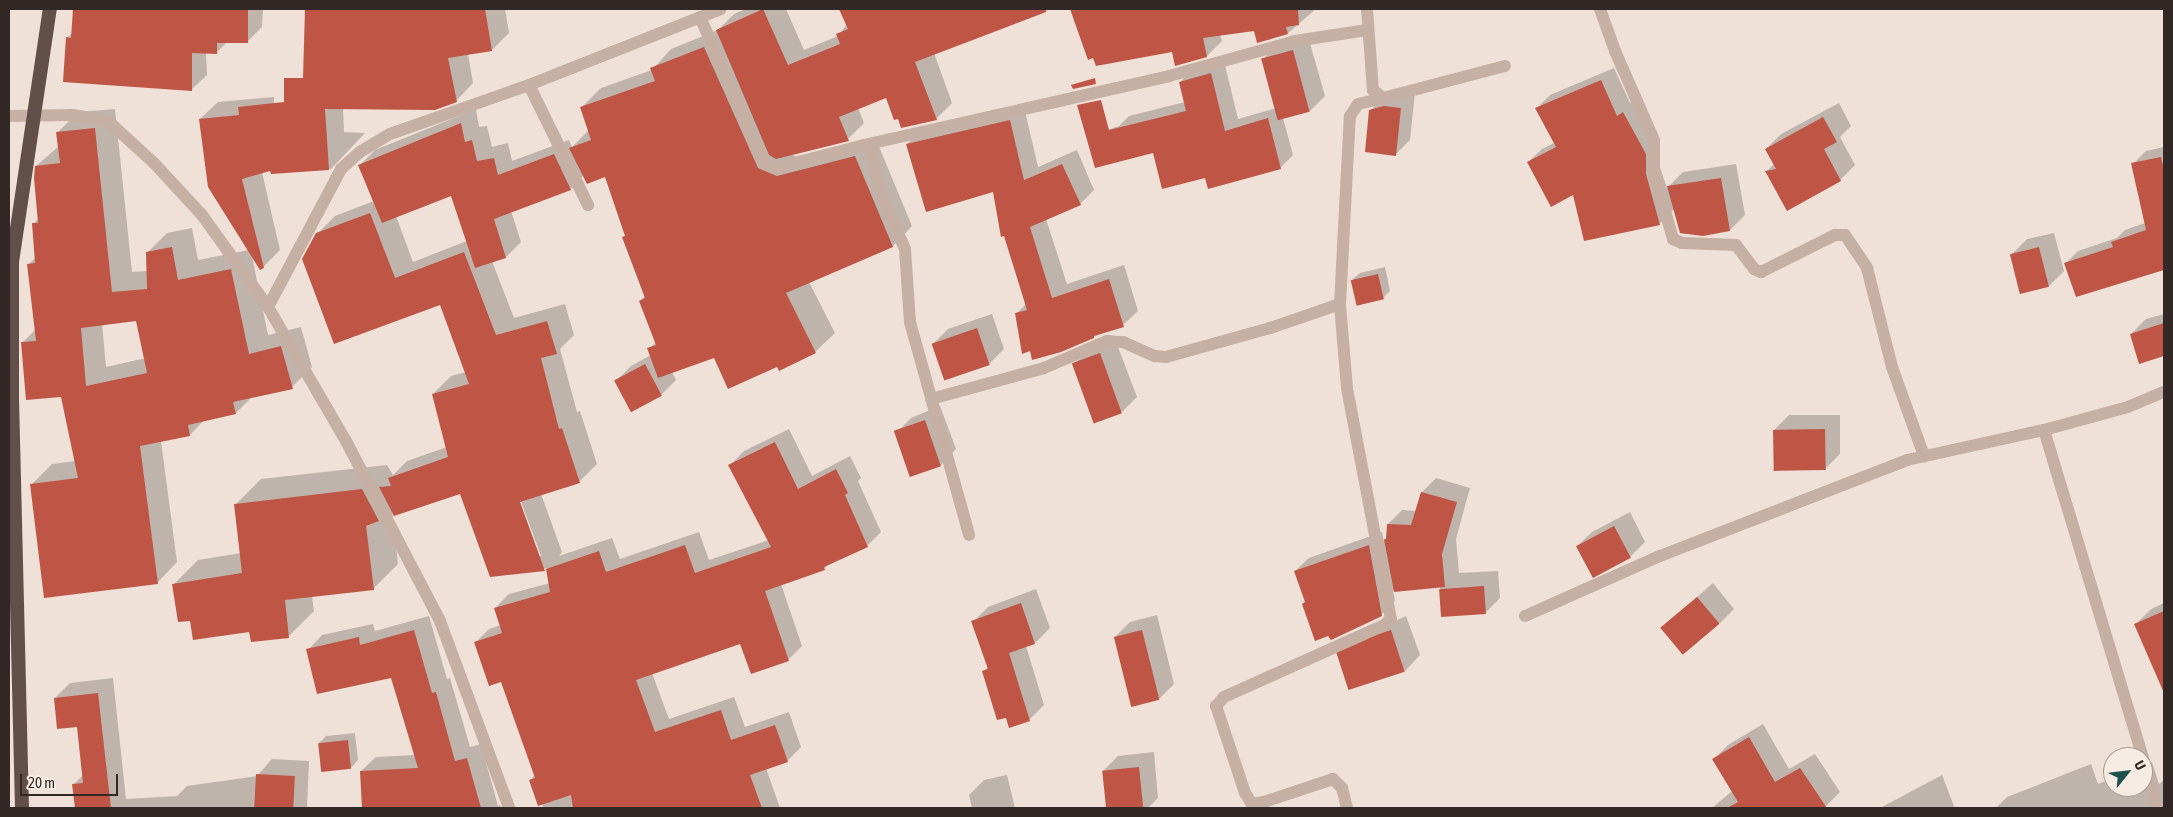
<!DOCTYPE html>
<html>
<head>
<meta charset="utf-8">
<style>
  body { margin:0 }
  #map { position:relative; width:2173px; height:817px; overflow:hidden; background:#efe1d7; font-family:"Asap Condensed",sans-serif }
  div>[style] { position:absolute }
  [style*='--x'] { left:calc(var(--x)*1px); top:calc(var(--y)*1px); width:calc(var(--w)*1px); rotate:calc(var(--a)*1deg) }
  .shadow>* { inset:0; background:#0003 }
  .building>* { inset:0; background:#bf5545; transform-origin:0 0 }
  .minor>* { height:12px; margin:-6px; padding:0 6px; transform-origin:6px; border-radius:6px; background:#c6b0a4 }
  .trunk>* { height:14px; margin:-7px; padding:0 7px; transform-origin:7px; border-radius:7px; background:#624f4a }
  span { translate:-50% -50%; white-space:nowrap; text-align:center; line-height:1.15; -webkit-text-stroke:4.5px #f7ece3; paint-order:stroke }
  .frame { position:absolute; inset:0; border:10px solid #322825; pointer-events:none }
  .north { position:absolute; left:2103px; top:747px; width:50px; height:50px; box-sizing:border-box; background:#f7ece3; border:1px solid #a89e97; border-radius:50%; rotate:61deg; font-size:14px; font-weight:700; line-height:20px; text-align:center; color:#322825 }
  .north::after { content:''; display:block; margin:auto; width:18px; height:22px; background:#1d514e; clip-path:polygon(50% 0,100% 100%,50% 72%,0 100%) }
  .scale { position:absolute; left:20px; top:774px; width:98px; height:22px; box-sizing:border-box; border:2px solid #322825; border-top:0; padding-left:6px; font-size:15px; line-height:18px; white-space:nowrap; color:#322825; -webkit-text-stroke:4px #f7ece3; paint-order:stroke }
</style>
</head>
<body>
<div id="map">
  <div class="shadow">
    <div style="clip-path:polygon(75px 9px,263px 9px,262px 27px,248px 41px,228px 41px,216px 53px,206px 52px,207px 75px,192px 89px,67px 38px,72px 33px)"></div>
    <div style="clip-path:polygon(evenodd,306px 9px,505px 9px,509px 33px,492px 50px,468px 54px,473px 83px,456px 101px,343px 108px,344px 132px,365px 133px,331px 169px,272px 172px,271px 169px,262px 172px,280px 250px,263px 267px,252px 256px,268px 335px,301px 327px,312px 367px,292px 387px,252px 397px,236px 413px,204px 420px,190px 435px,161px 441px,177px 562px,157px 583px,32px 484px,52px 464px,76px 461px,62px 395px,22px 343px,36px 329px,28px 265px,36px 257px,33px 224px,39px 218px,36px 166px,59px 146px,58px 132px,78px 112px,115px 109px,132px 272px,147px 271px,147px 253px,167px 233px,192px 228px,198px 260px,249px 250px,200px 119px,218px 102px,274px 97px,274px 131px,302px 132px,306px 9px,137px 320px,146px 358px,106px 367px,102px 324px,137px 320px)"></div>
    <div style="clip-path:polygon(evenodd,746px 9px,786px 9px,804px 50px,838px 36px,847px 24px,840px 9px,1040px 9px,1033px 15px,934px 53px,952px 103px,936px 119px,887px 96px,858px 108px,864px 123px,848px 139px,791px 154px,797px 157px,875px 137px,912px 226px,893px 246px,809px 282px,835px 333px,815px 352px,778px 365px,715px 356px,672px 372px,676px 380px,661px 395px,616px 381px,631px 366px,651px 355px,649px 349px,656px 342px,640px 301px,646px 295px,605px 175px,584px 175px,571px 189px,511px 211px,521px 242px,506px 257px,492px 261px,514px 318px,565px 304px,574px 335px,560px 349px,577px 412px,580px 411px,597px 464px,579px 482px,541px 494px,562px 552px,559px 556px,612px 538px,620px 559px,699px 532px,709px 560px,769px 540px,730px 465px,744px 451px,789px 429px,812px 476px,850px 456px,861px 478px,858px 481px,881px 532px,867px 546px,830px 563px,825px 568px,781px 584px,802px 646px,788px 660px,741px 643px,652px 673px,669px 719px,734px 697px,745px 727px,789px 712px,801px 747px,787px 761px,766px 768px,780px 808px,544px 808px,530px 780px,535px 775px,502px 680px,476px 642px,489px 629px,501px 625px,495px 608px,509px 594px,550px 583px,547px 568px,491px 576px,460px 493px,392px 509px,398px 564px,373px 589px,312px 596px,314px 611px,289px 636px,191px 619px,173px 585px,198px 560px,241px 553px,236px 504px,261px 479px,387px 465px,393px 475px,407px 461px,447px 447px,433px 394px,451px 376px,466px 372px,441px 303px,334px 343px,317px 234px,335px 216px,374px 201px,360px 165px,375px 150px,476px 109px,479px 127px,487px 126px,492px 147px,508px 143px,512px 161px,569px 140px,572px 147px,589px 130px,581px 108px,601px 88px,652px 70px,671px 49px,718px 30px,734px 14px,746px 9px,452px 194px,467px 241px,413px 262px,396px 216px,452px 194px,746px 9px,519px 496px,541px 556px,539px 556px,517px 497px,519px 496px)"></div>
    <div style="clip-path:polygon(1081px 9px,1316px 9px,1288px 33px,1254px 30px,1220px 34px,1222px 41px,1207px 56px,1176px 64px,1173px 50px,1098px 65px)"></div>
    <div style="clip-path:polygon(1308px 36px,1325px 96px,1310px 111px,1283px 118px,1293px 155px,1280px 168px,1206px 177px,1154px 151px,1102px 132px,1119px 126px,1129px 116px,1185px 102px,1180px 82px,1193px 69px,1224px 61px,1238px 119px,1276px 108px,1263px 59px,1278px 44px)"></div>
    <div style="clip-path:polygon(1614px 68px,1630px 103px,1637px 99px,1667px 188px,1683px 172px,1736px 164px,1745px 215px,1730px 230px,1703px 234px,1684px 234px,1681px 232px,1674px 209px,1660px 223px,1585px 240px,1574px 193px,1528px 162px,1542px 149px,1554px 143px,1537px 108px,1550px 95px)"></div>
    <div style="clip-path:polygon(1415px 93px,1410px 140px,1395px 155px,1371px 110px,1386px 95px)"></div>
    <div style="clip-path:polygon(1839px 103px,1851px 126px,1840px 137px,1855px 165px,1840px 180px,1767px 171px,1775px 163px,1766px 149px,1781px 134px)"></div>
    <div style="clip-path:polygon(1024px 107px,1038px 167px,1077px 150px,1094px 190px,1080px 204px,1046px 219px,1067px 284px,1124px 265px,1138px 311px,1123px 325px,1093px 337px,1016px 314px,1026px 304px,994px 191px,907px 144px,922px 130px)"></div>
    <div style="clip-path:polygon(2164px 147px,2164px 262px,2151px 266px,2065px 264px,2078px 251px,2117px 238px,2125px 230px,2145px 223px,2133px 164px,2146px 151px)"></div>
    <div style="clip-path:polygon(2054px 233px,2064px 271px,2049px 286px,2012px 254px,2027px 239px)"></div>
    <div style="clip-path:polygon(1385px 267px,1390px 291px,1383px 298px,1352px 280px,1360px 273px)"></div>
    <div style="clip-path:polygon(992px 314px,1004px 349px,989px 364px,933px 344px,948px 329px)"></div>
    <div style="clip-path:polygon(2164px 314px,2164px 355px,2140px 362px,2131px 334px,2146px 319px)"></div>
    <div style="clip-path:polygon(1115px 339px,1137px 397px,1122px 412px,1074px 365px,1089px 350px)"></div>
    <div style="clip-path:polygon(940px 406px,956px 449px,941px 465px,913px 475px,896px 433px,911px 418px)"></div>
    <div style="clip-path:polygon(1789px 415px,1840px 415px,1840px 454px,1825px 469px,1774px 430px)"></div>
    <div style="clip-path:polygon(1436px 478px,1470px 488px,1456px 539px,1459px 573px,1498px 571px,1500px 598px,1485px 613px,1441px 615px,1440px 586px,1393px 590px,1395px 601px,1381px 615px,1306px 601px,1295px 571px,1309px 558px,1382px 532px,1384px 542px,1388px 538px,1388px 524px,1402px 510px,1417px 511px,1422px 492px)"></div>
    <div style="clip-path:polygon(1630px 512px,1645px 542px,1630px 557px,1593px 576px,1577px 546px,1592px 532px)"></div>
    <div style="clip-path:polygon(1713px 583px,1734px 609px,1720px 623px,1662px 628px)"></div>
    <div style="clip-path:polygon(1036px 589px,1050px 628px,1035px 643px,1026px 646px,1044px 705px,1029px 720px,1006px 716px,984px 671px,989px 666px,973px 622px,988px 607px)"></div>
    <div style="clip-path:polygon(2164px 603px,2164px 673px,2158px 676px,2136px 624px,2151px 609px)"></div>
    <div style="clip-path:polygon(1157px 615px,1174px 684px,1159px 699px,1115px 637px,1130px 622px)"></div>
    <div style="clip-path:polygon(429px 616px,447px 679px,450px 678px,470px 747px,481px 744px,498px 806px,500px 805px,501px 808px,363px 808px,361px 771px,376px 757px,415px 755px,392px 676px,308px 650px,322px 635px,373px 624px,375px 631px)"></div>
    <div style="clip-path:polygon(1406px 616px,1420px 655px,1405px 671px,1339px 655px,1354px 640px)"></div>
    <div style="clip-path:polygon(113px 678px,126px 799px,177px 796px,187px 786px,257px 776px,272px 759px,309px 761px,307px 808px,76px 808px,74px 784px,83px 775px,78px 725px,55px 698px,70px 683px)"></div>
    <div style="clip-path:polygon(1763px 724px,1789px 769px,1815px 754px,1840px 792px,1826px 806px,1712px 808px,1732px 791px,1714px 759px,1728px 745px)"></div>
    <div style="clip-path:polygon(355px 733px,358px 760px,351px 768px,319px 743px,326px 736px)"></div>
    <div style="clip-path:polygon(1154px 752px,1158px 798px,1148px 808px,1107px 808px,1103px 771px,1118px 756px)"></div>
    <div style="clip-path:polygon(2152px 762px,2159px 784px,2164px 780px,2164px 808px,1996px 808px,2007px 797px,2091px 764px,2098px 784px,2113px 778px,2113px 787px,2143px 787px,2143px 766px)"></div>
    <div style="clip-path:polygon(1007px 775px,1015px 808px,972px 808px,969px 795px,984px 780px)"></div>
    <div style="clip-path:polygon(1942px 775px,1954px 806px,1952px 808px,1880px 808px)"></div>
  </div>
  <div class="building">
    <div style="clip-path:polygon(73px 9px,248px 9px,248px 43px,217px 43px,217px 54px,192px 53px,192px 91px,63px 82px,66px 37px,71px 38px)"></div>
    <div style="clip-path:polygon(305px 9px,485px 9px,492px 51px,448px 58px,457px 102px,435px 110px,325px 109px,329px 170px,271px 174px,270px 171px,242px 179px,264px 268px,260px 270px,208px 187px,199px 119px,239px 115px,238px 107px,284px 102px,284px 78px,303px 78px)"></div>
    <div style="clip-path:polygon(763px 9px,788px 65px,840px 44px,836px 34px,848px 29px,839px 9px,1046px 9px,1046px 12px,915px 62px,937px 120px,901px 128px,898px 119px,894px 120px,886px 98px,839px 117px,849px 141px,776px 159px,769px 155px,716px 30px)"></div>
    <div style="clip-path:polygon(1070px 9px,1298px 9px,1299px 25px,1286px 27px,1288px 34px,1257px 43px,1254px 31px,1203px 38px,1207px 57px,1175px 66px,1172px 52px,1096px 66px,1093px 58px,1088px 60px)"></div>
    <div style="clip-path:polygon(704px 47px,758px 168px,777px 176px,855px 156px,893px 247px,786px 293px,816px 353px,779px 371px,777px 367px,728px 389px,714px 358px,658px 378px,647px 348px,656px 345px,639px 301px,645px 298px,622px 237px,625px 236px,605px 177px,587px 184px,569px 148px,591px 140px,580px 107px,655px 81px,650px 68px)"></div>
    <div style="left:1293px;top:50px;width:64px;height:33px;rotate:75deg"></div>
    <div style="clip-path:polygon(1211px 73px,1225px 131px,1268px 118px,1281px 169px,1208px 189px,1205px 178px,1162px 189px,1153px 153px,1095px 168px,1077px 105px,1101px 100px,1109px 130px,1186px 111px,1179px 82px)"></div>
    <div style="clip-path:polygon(1095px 78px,1096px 84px,1073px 89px,1071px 85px)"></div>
    <div style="clip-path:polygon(1601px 80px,1617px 116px,1623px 112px,1646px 154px,1646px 174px,1660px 225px,1584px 241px,1573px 195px,1551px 207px,1527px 162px,1556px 147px,1535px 108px)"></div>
    <div style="clip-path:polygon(1384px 106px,1401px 108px,1396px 156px,1365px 152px,1369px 110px)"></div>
    <div style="clip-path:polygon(1823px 117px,1837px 142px,1824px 149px,1841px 181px,1787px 211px,1765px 171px,1776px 169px,1765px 149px)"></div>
    <div style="clip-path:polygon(1010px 120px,1024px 180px,1062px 164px,1081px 205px,1030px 227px,1052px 298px,1109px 279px,1124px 327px,1094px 336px,1094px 338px,1061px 352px,1032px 360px,1030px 351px,1022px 354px,1015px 313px,1027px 310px,1004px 236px,1001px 237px,993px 192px,926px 212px,906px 144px)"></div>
    <div style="clip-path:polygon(461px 123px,465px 142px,472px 140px,477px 161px,494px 158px,498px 175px,554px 154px,571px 190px,494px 219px,506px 258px,475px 268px,451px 196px,382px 223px,358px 165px)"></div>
    <div style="clip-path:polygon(evenodd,95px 128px,112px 292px,147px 289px,146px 252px,172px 247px,178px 280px,231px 269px,249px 354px,281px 346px,293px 389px,233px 402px,236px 414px,188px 425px,190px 436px,140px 446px,158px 584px,44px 598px,30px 484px,78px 478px,61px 397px,26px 400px,21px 342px,36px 341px,27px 264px,35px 263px,32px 223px,38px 223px,34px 178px,35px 166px,60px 163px,56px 132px,95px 128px,136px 321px,147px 373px,86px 386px,81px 328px,136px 321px)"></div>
    <div style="clip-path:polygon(2161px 157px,2164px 170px,2164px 270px,2076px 297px,2064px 263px,2113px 247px,2111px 242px,2146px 230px,2131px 163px)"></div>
    <div style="clip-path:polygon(1721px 178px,1730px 231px,1703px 236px,1680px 233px,1667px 186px)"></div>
    <div style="clip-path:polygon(370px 213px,395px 278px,464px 252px,496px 335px,547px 321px,557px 354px,541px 358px,559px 429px,562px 428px,580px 483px,520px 502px,545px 571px,490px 577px,460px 494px,394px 516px,379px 487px,391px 486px,388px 478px,448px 457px,432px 394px,469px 384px,440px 305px,334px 344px,302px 259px,316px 233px)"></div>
    <div style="left:2039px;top:247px;width:41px;height:30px;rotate:76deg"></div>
    <div style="left:1378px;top:274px;width:26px;height:28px;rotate:77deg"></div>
    <div style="clip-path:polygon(2164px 323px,2164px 356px,2139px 364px,2130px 334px)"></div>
    <div style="left:977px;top:328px;width:39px;height:48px;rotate:71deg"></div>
    <div style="left:1100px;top:353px;width:64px;height:30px;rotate:70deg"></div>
    <div style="left:645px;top:364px;width:36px;height:35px;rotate:62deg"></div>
    <div style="left:925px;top:420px;width:49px;height:33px;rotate:71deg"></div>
    <div style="left:1825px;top:429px;width:41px;height:52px;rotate:89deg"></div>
    <div style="clip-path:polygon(775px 442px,798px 489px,836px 469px,848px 493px,845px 495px,868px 547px,824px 567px,825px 570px,765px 591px,789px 661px,751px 674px,740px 644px,636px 680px,655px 732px,721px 710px,731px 740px,775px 725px,788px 762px,750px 775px,762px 808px,573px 808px,571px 795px,538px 806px,529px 780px,535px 778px,501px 682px,489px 686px,474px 642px,502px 633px,494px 608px,550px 592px,546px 569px,599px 551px,606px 572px,685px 545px,695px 573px,771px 547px,728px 465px)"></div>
    <div style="clip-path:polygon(362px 489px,379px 521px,366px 526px,374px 590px,285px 600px,289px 638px,251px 642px,249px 632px,193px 640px,190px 621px,178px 622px,172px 584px,242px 573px,234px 504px)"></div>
    <div style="clip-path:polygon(1421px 492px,1457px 502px,1442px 554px,1445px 587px,1394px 592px,1384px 539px,1386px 539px,1387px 524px,1411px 525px)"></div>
    <div style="left:1614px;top:526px;width:36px;height:43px;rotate:62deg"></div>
    <div style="clip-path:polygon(1369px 545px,1382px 616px,1331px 640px,1328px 636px,1315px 641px,1302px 604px,1305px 602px,1294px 571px)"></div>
    <div style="left:1484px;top:586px;width:28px;height:45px;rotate:86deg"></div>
    <div style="left:1697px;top:597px;width:35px;height:48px;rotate:50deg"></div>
    <div style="clip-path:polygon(1021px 603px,1035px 644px,1009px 653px,1030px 721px,1009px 728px,1006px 718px,997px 720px,982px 671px,988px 669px,971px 621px)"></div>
    <div style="clip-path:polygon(2164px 611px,2164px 693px,2134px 624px)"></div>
    <div style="clip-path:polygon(414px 630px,432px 693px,436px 692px,455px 761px,467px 758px,481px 808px,362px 808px,360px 771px,418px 768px,391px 678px,317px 694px,306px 649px,359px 637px,360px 645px)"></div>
    <div style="left:1142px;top:630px;width:72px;height:29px;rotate:76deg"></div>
    <div style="left:1391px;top:630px;width:44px;height:59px;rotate:72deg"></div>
    <div style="clip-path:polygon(98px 693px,111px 808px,75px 808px,72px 784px,83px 783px,77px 727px,57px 729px,54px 698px)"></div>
    <div style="clip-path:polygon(1749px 737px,1775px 782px,1800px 768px,1827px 808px,1727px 808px,1738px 802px,1712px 759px)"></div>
    <div style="left:348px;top:740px;width:29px;height:30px;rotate:84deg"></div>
    <div style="left:1139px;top:767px;width:41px;height:37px;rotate:84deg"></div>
    <div style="left:256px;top:774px;width:39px;height:34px;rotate:3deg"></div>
  </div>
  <div class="minor">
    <div style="--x:1367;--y:9;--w:81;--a:85.8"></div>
    <div style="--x:1373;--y:90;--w:13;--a:39"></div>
    <div style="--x:1383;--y:98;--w:126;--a:-14.7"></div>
    <div style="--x:1600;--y:9;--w:45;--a:70.3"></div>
    <div style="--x:1615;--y:51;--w:97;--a:66.3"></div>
    <div style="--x:1654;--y:140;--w:32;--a:90"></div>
    <div style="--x:1654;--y:172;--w:70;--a:74.2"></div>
    <div style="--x:1673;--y:239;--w:10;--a:24"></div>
    <div style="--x:1682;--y:243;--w:54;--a:2.1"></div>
    <div style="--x:1736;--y:245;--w:30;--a:53"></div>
    <div style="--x:1754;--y:269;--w:8;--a:23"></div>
    <div style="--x:1761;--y:272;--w:83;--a:-26.6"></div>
    <div style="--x:1835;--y:235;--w:10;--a:0"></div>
    <div style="--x:1845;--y:235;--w:40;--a:56"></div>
    <div style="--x:1867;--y:268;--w:102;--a:75.8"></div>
    <div style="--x:1892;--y:367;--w:95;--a:70.2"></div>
    <div style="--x:700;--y:17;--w:157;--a:66.4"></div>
    <div style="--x:763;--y:161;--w:14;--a:30"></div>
    <div style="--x:775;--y:168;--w:92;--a:-14.5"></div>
    <div style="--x:864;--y:145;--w:313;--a:-12.7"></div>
    <div style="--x:1169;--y:76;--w:131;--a:-15.5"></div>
    <div style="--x:1295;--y:41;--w:73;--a:-8.7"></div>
    <div style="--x:529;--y:85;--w:134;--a:63.8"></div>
    <div style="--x:9;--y:116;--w:64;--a:-0.9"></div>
    <div style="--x:73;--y:115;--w:36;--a:10"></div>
    <div style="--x:108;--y:121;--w:62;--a:42.4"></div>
    <div style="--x:154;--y:163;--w:71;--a:47.3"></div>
    <div style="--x:202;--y:215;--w:113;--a:54.3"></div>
    <div style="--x:268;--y:307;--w:155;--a:59.8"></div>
    <div style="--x:346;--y:441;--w:203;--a:62.4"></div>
    <div style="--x:440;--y:621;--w:199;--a:69.7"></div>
    <div style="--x:869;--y:144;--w:46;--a:77.5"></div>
    <div style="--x:879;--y:189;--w:65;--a:66.6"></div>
    <div style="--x:905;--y:249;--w:73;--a:86.1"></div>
    <div style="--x:910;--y:322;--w:221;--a:74.5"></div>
    <div style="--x:268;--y:307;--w:156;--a:-62.1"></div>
    <div style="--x:341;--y:169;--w:25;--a:-42"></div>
    <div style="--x:360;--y:152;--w:35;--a:-31"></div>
    <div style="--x:390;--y:134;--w:147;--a:-19.4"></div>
    <div style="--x:529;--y:85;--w:206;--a:-21.6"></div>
    <div style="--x:931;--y:399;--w:117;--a:-15.3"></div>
    <div style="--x:1044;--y:368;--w:69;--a:-23.2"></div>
    <div style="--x:1107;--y:341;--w:16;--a:4"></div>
    <div style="--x:1123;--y:342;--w:35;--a:24"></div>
    <div style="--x:1155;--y:356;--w:11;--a:5"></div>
    <div style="--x:1166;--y:357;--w:108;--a:-15.6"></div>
    <div style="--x:1270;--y:328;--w:74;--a:-18.9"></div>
    <div style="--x:2044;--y:430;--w:342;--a:73.2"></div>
    <div style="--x:1525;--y:616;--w:148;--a:-24"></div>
    <div style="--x:1660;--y:556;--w:265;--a:-21.2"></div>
    <div style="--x:1907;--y:460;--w:140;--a:-12.4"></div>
    <div style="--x:2044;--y:430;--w:87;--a:-15.3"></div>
    <div style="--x:2128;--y:407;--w:39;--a:-23"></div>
    <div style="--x:2143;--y:758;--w:52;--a:73.3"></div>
    <div style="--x:1347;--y:808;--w:21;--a:-104"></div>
    <div style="--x:1342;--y:788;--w:13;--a:-135"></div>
    <div style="--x:1333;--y:779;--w:73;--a:161.6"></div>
    <div style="--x:1264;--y:802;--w:12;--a:171"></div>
    <div style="--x:1252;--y:804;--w:13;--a:-122"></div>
    <div style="--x:1245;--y:793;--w:92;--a:-108.4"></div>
    <div style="--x:1216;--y:706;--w:12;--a:-48"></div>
    <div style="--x:1224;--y:697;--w:175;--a:-24.2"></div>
    <div style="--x:1384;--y:625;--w:9;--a:-41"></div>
    <div style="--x:1391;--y:619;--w:235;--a:-100.8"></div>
    <div style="--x:1347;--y:388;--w:84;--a:-94.8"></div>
    <div style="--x:1340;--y:304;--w:188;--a:-87"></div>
    <div style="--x:1350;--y:116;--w:14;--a:-56"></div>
    <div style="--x:1358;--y:104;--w:26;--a:-13"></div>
  </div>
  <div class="trunk">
    <div style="--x:22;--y:808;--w:406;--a:-91.4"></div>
    <div style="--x:12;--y:402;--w:140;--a:-90"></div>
    <div style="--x:12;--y:262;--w:256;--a:-81.5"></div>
  </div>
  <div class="frame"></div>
  <div class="north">U</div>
  <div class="scale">20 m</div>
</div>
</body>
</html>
